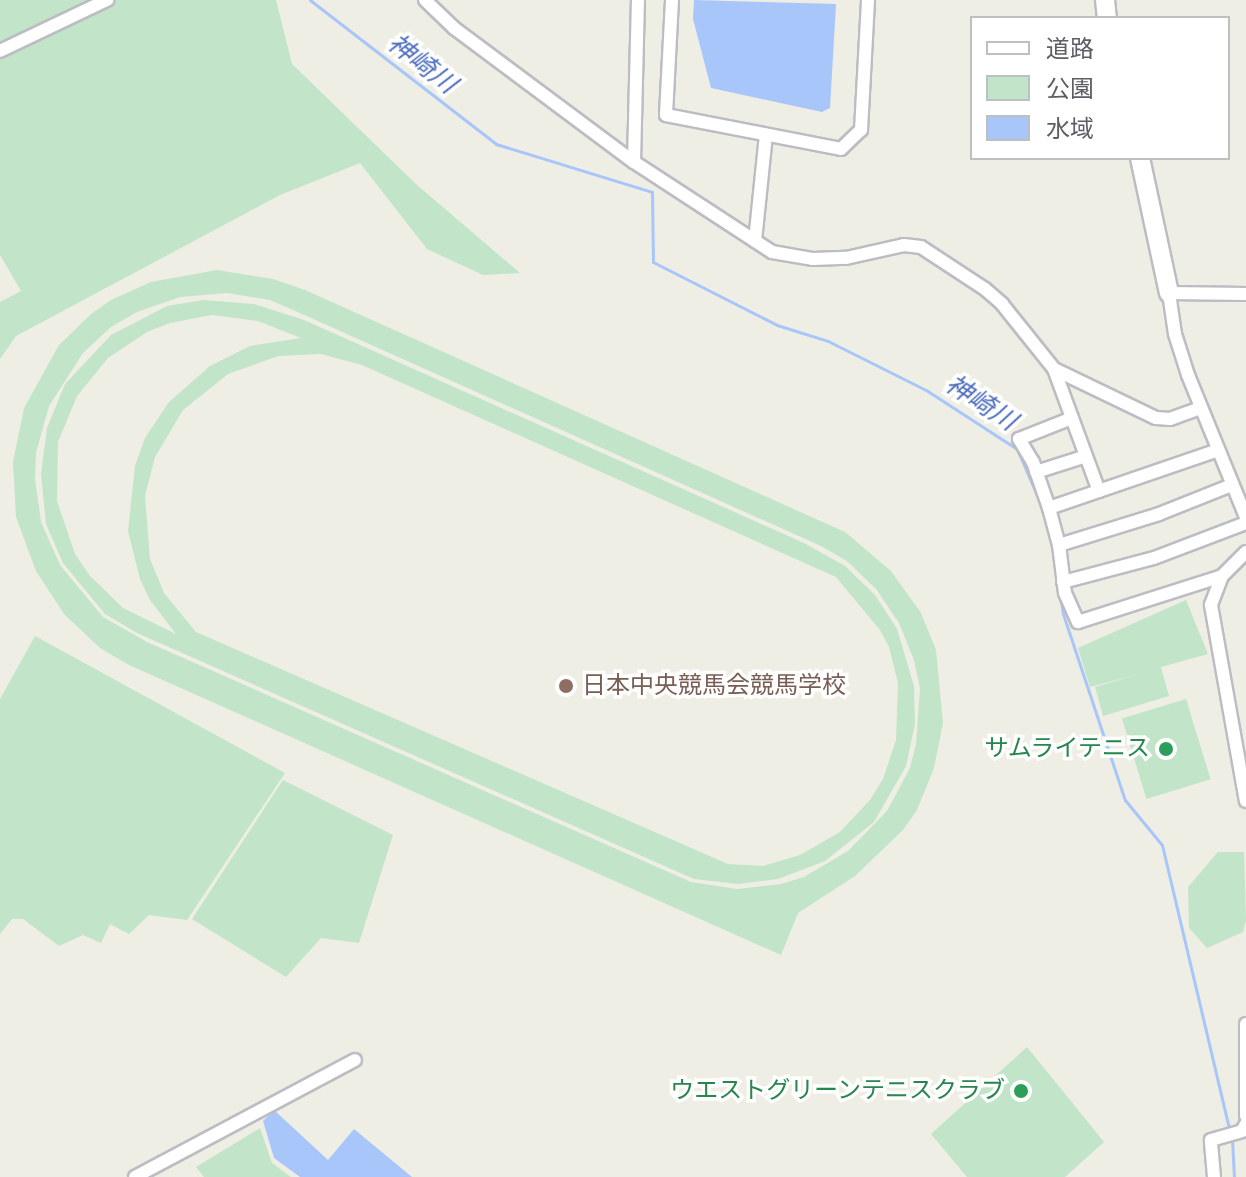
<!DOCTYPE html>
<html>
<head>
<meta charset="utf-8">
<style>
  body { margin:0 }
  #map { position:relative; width:1246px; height:1177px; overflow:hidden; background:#eeeee4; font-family:"Source Sans 3","Noto Sans JP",sans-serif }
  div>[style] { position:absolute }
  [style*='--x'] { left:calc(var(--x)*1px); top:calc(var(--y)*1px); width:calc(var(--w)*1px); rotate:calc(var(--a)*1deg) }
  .green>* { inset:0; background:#c2e4c9; transform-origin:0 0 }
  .water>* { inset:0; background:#a8c6fa }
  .stream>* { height:3px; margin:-1.5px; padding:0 1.5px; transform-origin:1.5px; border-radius:1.5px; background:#a8c6fa }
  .roads { filter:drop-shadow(2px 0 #bcbcc2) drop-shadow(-2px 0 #bcbcc2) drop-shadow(0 2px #bcbcc2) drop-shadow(0 -2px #bcbcc2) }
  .street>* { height:12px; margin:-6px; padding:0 6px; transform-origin:6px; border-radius:6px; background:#fff }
  .secondary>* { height:18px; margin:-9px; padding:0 9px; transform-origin:9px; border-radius:9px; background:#fff }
  .dots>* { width:22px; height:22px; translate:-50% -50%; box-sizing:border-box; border:4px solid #fff; border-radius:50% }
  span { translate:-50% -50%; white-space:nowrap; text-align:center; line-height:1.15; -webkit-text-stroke:7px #fff; paint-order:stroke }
  .education-label { font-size:24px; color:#785e54 }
  .left { translate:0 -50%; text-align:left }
  .leisure-label { font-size:24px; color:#27864d }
  .right { translate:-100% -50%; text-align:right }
  .water-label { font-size:26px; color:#4c6cbd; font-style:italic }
  .legend { position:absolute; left:970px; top:16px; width:260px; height:144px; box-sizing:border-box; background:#fff; border:2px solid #bebfc1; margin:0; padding:10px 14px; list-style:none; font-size:24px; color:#5c5e64 }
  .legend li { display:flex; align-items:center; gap:16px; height:40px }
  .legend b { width:40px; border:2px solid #bebfc1 }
</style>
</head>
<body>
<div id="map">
  <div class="green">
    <div style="clip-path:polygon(0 0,276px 0,292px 64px,417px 185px,520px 273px,483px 275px,427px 249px,360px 163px,280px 195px,16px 336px,0 359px,0 302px,21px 291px,0 255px)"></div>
    <div style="clip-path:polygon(evenodd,217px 270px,273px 279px,305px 290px,845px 532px,891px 571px,921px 613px,936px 650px,943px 723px,934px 768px,917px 810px,903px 830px,855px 876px,798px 913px,781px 955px,129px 665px,100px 648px,64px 614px,36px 571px,16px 517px,13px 462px,24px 408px,59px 345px,91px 314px,111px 300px,151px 282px,217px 270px,227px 293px,270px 300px,291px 309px,821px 546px,847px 561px,876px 589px,899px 623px,914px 660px,920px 688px,916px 744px,910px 768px,887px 811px,848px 851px,804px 877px,781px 884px,737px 889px,691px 882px,147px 642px,103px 617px,60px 565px,41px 522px,35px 479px,36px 453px,49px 406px,83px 353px,111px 327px,137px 312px,180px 297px,227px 293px)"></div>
    <div style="clip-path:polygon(evenodd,203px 300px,254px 304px,304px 320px,804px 543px,845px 566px,875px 595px,897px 629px,914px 686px,915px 724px,906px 766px,874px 822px,825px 861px,778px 879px,738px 884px,694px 879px,137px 633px,105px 614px,63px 563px,46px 524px,41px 474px,47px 428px,65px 384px,111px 335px,167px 306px,203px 300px,212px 315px,258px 321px,301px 338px,250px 346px,210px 366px,169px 402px,145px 438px,135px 466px,128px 531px,140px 579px,150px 600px,176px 634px,123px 608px,90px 576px,75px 554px,57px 501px,58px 442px,77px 396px,108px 358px,147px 332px,170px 323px,212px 315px,203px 300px,321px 354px,362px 365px,836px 577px,880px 630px,889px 647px,898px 683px,896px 740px,883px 779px,870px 800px,840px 832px,800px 855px,763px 866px,728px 864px,196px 632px,164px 593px,150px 559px,145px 496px,155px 457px,183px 410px,228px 374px,278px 356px,321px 354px)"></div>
    <div style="clip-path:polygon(1186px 600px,1208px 654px,1161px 667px,1169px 696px,1103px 716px,1095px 687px,1139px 674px,1090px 687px,1078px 648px)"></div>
    <div style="clip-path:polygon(35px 636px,285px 773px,187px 920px,149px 915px,129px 934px,110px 924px,101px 943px,83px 935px,59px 946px,23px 919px,12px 919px,0 934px,0 699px)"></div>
    <div style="left:1186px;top:699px;width:84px;height:67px;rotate:73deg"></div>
    <div style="clip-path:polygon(283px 780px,393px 835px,359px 943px,321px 938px,286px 977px,192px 919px)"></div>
    <div style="clip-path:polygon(1218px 852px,1244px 852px,1246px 920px,1243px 932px,1207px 948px,1189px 928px,1188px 887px)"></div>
    <div style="clip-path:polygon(1027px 1047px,1104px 1142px,1065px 1177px,967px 1177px,931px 1134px)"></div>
    <div style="clip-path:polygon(260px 1128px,272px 1163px,291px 1177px,204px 1177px,196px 1167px)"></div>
  </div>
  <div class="water">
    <div style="clip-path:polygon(694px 0,836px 4px,830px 108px,822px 112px,711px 88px,693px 19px)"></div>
    <div style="clip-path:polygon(274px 1110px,328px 1160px,354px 1129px,412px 1177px,300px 1177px,274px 1158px,263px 1121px)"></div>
  </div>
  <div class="stream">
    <div style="--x:310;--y:0;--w:235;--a:37.7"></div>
    <div style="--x:496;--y:144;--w:163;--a:17.1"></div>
    <div style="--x:652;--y:192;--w:70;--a:89.2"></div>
    <div style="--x:653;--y:262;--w:139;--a:26.9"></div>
    <div style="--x:777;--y:325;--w:53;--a:17.4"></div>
    <div style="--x:828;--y:341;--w:110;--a:26.6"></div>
    <div style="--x:926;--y:390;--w:108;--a:33"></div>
    <div style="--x:1017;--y:449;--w:65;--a:66.6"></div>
    <div style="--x:1060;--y:595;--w:19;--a:81"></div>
    <div style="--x:1063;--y:614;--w:196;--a:71.6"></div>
    <div style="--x:1125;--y:800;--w:58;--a:50.6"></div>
    <div style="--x:1162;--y:845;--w:295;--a:76.7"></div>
    <div style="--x:1232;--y:1139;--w:38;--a:87"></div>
  </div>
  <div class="roads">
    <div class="street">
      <div style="--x:425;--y:0;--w:40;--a:44"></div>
      <div style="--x:454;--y:28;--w:224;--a:36.7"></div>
      <div style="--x:634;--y:162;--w:165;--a:33.1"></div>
      <div style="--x:772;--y:252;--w:42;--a:9.7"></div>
      <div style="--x:813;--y:259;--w:33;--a:-2"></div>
      <div style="--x:846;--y:258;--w:59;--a:-12.6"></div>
      <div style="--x:904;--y:245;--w:17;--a:7"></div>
      <div style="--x:921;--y:247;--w:77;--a:33.3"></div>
      <div style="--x:985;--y:289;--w:23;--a:41"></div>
      <div style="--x:1002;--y:304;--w:83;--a:51.3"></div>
      <div style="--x:1054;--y:369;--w:113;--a:25.7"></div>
      <div style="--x:1156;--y:418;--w:14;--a:4"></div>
      <div style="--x:1170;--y:419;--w:32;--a:-20"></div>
      <div style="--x:672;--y:0;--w:115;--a:93"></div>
      <div style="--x:666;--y:115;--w:178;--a:11"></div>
      <div style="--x:841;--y:149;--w:28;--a:-44"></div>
      <div style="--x:861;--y:130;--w:130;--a:-86.9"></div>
      <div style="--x:0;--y:51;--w:119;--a:-25.5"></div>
      <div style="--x:634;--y:162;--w:162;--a:-88.6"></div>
      <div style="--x:755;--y:241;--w:107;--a:-84.1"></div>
      <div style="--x:1246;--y:294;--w:77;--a:-179.3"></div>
      <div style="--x:1169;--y:293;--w:41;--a:81.7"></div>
      <div style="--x:1175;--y:334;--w:43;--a:72.4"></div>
      <div style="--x:1188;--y:375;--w:153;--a:67.8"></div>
      <div style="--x:1054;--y:369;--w:130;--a:69.8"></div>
      <div style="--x:1072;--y:418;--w:57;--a:158.4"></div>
      <div style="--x:1019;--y:439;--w:27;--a:59"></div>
      <div style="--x:1033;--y:462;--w:49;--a:70.8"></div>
      <div style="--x:1049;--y:508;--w:38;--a:75"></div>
      <div style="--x:1059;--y:545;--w:48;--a:82.9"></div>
      <div style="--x:1065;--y:593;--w:32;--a:66"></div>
      <div style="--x:1078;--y:622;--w:151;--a:-17.7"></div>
      <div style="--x:1036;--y:472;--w:52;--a:-17.7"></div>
      <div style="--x:1049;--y:508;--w:179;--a:-18.9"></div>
      <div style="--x:1059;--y:545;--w:105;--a:-17.2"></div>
      <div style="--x:1159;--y:514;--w:79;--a:-21.7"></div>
      <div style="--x:1246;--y:552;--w:34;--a:135"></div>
      <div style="--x:1222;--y:576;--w:31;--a:111"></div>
      <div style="--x:1211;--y:605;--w:199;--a:79.9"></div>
      <div style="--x:1063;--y:582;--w:94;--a:-14.8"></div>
      <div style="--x:1154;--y:558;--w:98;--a:-20.8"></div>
      <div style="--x:1246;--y:1024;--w:92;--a:90"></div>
      <div style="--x:135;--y:1177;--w:249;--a:-28"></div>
      <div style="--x:1214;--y:1177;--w:37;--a:-95"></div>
      <div style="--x:1211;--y:1140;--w:32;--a:-16"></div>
      <div style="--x:1242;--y:1131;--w:8;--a:-60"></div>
    </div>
    <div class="secondary">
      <div style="--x:1105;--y:0;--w:18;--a:84"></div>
      <div style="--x:1140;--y:158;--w:138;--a:77.9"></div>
    </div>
  </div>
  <div class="dots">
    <div style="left:566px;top:686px;background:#8d6e63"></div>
    <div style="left:1166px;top:749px;background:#2e9e5b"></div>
    <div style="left:1021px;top:1091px;background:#2e9e5b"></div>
  </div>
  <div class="education-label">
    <span class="left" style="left:582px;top:686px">日本中央競馬会競馬学校</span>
  </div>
  <div class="leisure-label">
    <span class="right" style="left:1150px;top:749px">サムライテニス</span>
    <span class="right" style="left:1005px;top:1091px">ウエストグリーンテニスクラブ</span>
  </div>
  <div class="water-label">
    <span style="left:422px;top:64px;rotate:38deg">神崎川</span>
    <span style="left:981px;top:403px;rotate:33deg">神崎川</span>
  </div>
  <ul class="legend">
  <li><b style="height:10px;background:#fff"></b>道路</li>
  <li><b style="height:22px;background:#c2e4c9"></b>公園</li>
  <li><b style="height:22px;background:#a8c6fa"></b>水域</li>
  </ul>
</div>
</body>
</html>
